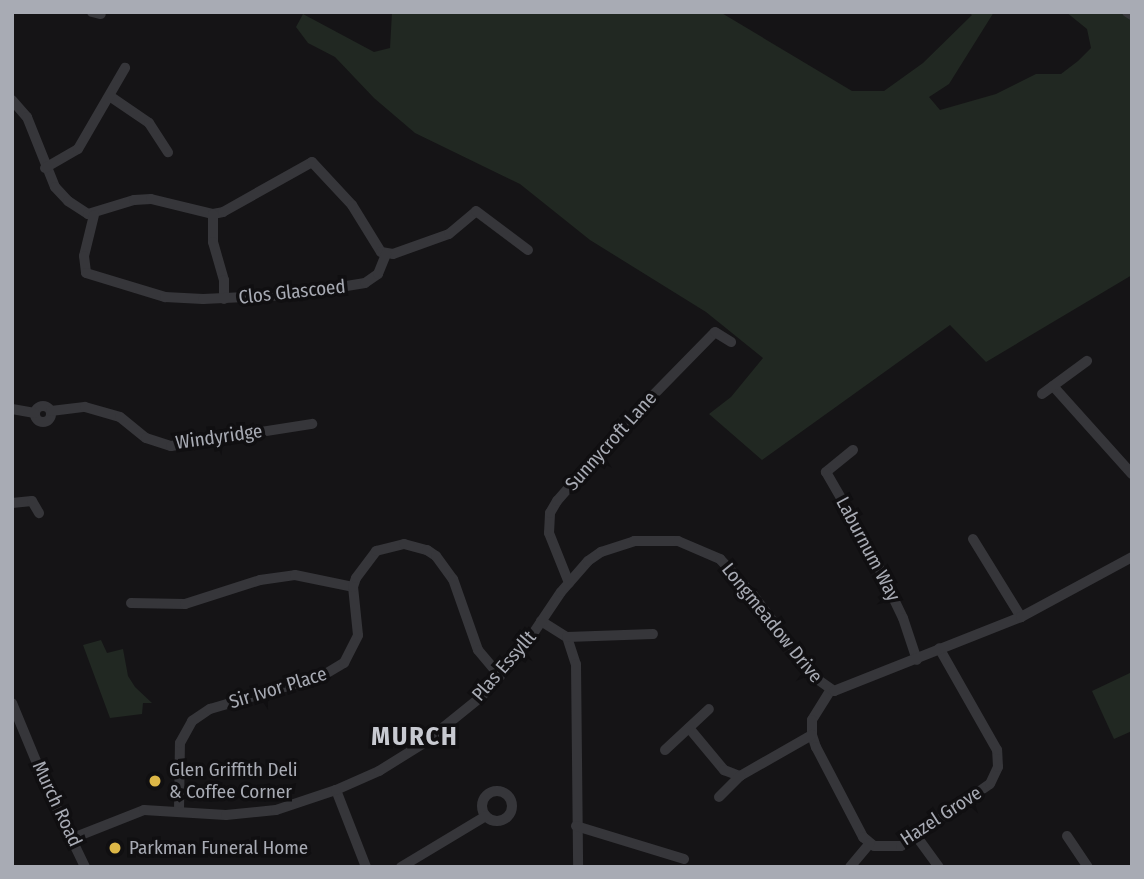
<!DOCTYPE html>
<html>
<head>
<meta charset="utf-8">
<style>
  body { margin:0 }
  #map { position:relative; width:1144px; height:879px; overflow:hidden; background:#151416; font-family:"Fira Sans Condensed",sans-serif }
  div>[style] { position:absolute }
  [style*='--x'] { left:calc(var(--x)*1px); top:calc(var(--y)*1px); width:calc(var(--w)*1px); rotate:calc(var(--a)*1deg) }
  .green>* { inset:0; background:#212822 }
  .street>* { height:10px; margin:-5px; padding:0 5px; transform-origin:5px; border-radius:5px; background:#36363a }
  .street>.ring { margin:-5px; padding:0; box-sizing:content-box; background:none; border:10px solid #36363a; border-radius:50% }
  .dots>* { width:19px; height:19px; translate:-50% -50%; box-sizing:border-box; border:4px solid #100f11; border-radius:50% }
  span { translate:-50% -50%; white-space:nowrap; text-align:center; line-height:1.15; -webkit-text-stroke:7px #100f11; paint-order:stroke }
  .street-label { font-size:19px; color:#a8abb4 }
  .poi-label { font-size:19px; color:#a8abb4 }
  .left { translate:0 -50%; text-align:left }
  .district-label { font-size:26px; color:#c8cad1; font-weight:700; letter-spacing:2px }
  .frame { position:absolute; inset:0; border:14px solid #a8abb4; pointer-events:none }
</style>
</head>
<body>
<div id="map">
  <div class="green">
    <div style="clip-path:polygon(392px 12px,720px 12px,852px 91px,884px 91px,923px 63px,972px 15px,968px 12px,994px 12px,949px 84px,929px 97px,940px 110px,996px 94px,1036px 74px,1061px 74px,1078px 61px,1091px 48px,1087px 29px,1066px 12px,1132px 12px,1132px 275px,986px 362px,950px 325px,762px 460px,709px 414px,731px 397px,763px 358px,706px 312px,590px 240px,520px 184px,415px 133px,374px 98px,335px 57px,308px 43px,296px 27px,303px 14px,374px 52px,390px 48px)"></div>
    <div style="clip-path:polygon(101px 640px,107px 653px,123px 649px,128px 676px,135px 687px,152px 703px,143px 703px,142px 714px,110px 718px,83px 645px)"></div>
    <div style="clip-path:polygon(1132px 672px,1132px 731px,1114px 739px,1092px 691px)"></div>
  </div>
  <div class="street">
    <div style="--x:92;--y:12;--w:9;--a:13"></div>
    <div style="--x:1127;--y:12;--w:6;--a:31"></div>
    <div style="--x:111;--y:97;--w:46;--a:34.4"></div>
    <div style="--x:149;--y:123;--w:35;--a:57"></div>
    <div style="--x:12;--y:100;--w:23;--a:49"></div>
    <div style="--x:27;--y:117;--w:75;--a:68.2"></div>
    <div style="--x:55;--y:187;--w:19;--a:47"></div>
    <div style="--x:68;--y:201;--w:24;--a:33"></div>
    <div style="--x:88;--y:214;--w:48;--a:-16.9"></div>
    <div style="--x:134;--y:200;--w:17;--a:-3"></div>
    <div style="--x:151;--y:199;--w:64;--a:13.6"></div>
    <div style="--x:213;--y:214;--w:10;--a:-11"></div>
    <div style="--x:223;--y:212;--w:102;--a:-29.3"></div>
    <div style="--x:312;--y:162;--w:59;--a:47.1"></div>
    <div style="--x:352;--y:205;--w:55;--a:58.3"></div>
    <div style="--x:381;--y:252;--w:12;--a:9"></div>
    <div style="--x:393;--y:254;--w:59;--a:-19.7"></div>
    <div style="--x:449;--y:234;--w:35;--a:-40"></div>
    <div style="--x:476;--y:211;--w:65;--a:36.9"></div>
    <div style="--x:45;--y:168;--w:38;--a:-30"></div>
    <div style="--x:78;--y:149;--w:94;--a:-59.9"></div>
    <div style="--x:213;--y:214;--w:28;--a:90"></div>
    <div style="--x:213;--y:242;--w:40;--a:74"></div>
    <div style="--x:224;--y:280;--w:19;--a:90"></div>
    <div style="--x:94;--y:215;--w:42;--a:103.7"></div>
    <div style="--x:84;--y:256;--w:17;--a:83"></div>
    <div style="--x:86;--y:273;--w:83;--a:16.9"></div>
    <div style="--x:165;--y:297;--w:38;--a:3"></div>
    <div style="--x:203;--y:299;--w:88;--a:-2.6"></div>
    <div style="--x:291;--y:295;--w:75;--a:-9.2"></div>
    <div style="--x:365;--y:283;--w:16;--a:-35"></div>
    <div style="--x:378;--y:274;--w:22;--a:-68"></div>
    <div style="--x:1053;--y:386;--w:118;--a:48.1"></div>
    <div style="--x:1042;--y:394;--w:56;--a:-36.3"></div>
    <div class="ring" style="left:35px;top:406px;width:6px;height:6px"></div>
    <div style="--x:12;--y:409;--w:23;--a:10"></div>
    <div style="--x:51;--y:411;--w:34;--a:-7"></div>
    <div style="--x:85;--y:407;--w:36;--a:16"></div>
    <div style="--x:120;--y:417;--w:33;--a:39"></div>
    <div style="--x:146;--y:438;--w:26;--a:18"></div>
    <div style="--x:171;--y:446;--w:143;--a:-8.9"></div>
    <div style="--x:853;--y:450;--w:35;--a:141"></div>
    <div style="--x:826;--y:472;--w:82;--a:60"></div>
    <div style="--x:867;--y:543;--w:83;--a:64.4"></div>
    <div style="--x:903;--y:618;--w:44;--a:71.6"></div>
    <div style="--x:12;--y:503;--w:20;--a:-6"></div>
    <div style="--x:32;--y:501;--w:14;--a:60"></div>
    <div style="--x:973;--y:539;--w:92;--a:58.4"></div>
    <div style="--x:569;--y:583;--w:54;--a:-111.8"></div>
    <div style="--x:549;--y:533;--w:20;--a:-87"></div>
    <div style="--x:550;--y:513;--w:14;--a:-60"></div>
    <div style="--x:557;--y:501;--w:97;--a:-48.8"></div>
    <div style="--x:621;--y:428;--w:134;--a:-45.6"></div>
    <div style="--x:715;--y:332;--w:19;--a:32"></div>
    <div style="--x:131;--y:603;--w:54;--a:1.1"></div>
    <div style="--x:185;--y:604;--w:79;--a:-17.7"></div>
    <div style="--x:260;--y:580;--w:35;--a:-8"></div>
    <div style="--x:295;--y:575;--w:59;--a:11.7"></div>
    <div style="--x:541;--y:621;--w:31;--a:32"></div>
    <div style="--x:567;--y:637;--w:28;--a:72"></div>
    <div style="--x:576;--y:664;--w:203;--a:89.4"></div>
    <div style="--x:567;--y:637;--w:86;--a:-2"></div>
    <div style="--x:830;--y:691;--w:34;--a:122"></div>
    <div style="--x:812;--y:720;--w:15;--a:90"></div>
    <div style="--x:812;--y:735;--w:13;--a:72"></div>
    <div style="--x:816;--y:747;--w:102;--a:62.4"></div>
    <div style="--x:863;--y:837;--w:14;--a:39"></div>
    <div style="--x:874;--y:846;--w:27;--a:0"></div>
    <div style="--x:901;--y:846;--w:108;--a:-34.9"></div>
    <div style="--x:990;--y:784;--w:19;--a:-65"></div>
    <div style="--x:998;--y:767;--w:17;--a:-93"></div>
    <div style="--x:997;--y:750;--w:117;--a:-119.6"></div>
    <div style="--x:12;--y:703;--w:94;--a:67.5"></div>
    <div style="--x:48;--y:790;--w:85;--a:64.3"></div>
    <div style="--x:689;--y:728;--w:55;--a:50.2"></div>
    <div style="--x:724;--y:770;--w:17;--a:21"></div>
    <div style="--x:740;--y:776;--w:83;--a:-29.7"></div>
    <div style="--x:665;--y:750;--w:60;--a:-43"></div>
    <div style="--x:336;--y:790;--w:83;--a:68.7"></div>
    <div class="ring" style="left:482px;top:791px;width:20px;height:20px"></div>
    <div style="--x:719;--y:797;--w:30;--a:-45"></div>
    <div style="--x:179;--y:811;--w:68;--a:-89.2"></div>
    <div style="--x:180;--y:743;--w:25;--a:-61"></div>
    <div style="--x:192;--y:721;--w:22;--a:-34"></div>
    <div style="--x:210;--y:709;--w:117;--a:-16.4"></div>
    <div style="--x:322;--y:676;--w:26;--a:-31"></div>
    <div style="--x:344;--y:663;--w:31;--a:-63"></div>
    <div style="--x:358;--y:635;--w:48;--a:-95.9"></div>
    <div style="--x:353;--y:587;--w:9;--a:-72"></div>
    <div style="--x:356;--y:578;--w:34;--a:-53"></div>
    <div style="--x:376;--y:551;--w:29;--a:-14"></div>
    <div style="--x:404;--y:544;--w:24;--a:15"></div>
    <div style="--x:427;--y:550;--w:11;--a:34"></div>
    <div style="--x:436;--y:556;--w:29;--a:54"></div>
    <div style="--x:453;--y:579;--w:75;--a:70.6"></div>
    <div style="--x:478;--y:650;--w:34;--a:50"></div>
    <div style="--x:576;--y:826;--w:113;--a:17"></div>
    <div style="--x:1067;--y:836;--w:37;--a:56"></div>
    <div style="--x:917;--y:837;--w:37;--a:54"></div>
    <div style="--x:73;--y:838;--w:76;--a:-21.5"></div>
    <div style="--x:144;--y:810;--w:82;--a:3.5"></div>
    <div style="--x:226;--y:815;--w:50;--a:-5.7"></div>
    <div style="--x:276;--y:810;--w:63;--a:-18.4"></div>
    <div style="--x:336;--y:790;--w:47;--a:-23.8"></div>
    <div style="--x:379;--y:771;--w:53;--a:-31.9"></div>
    <div style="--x:424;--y:743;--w:75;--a:-39"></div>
    <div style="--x:482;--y:696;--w:57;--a:-48.5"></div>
    <div style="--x:520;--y:653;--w:73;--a:-56.1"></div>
    <div style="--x:561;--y:592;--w:41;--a:-48.9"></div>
    <div style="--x:588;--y:561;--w:16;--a:-35"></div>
    <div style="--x:601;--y:552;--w:35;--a:-18"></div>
    <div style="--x:634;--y:541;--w:44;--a:0"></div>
    <div style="--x:678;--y:541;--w:46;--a:23.2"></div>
    <div style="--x:720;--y:559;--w:49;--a:47.5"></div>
    <div style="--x:753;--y:595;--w:106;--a:52.7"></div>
    <div style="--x:817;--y:679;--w:21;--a:35"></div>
    <div style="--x:834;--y:691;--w:201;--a:-21.6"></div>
    <div style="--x:1021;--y:617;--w:126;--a:-28.4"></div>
    <div style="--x:401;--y:867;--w:99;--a:-31"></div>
    <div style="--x:850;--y:867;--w:31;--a:-50"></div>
  </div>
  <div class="dots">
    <div style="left:155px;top:781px;background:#dcb747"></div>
    <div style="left:115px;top:848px;background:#dcb747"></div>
  </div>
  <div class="street-label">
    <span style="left:292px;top:292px;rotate:-6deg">Clos Glascoed</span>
    <span style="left:219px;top:437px;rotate:-8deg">Windyridge</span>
    <span style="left:611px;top:441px;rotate:-48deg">Sunnycroft Lane</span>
    <span style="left:868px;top:549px;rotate:62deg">Laburnum Way</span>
    <span style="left:772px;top:623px;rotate:51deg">Longmeadow Drive</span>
    <span style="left:504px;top:666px;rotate:-49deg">Plas Essyllt</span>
    <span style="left:278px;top:688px;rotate:-17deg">Sir Ivor Place</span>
    <span style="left:57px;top:804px;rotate:65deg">Murch Road</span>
    <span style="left:941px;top:816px;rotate:-33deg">Hazel Grove</span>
  </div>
  <div class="poi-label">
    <span class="left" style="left:169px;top:781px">Glen Griffith Deli<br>&amp; Coffee Corner</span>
    <span class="left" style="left:129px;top:848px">Parkman Funeral Home</span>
  </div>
  <div class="district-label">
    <span style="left:415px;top:737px">MURCH</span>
  </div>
  <div class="frame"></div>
</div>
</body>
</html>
